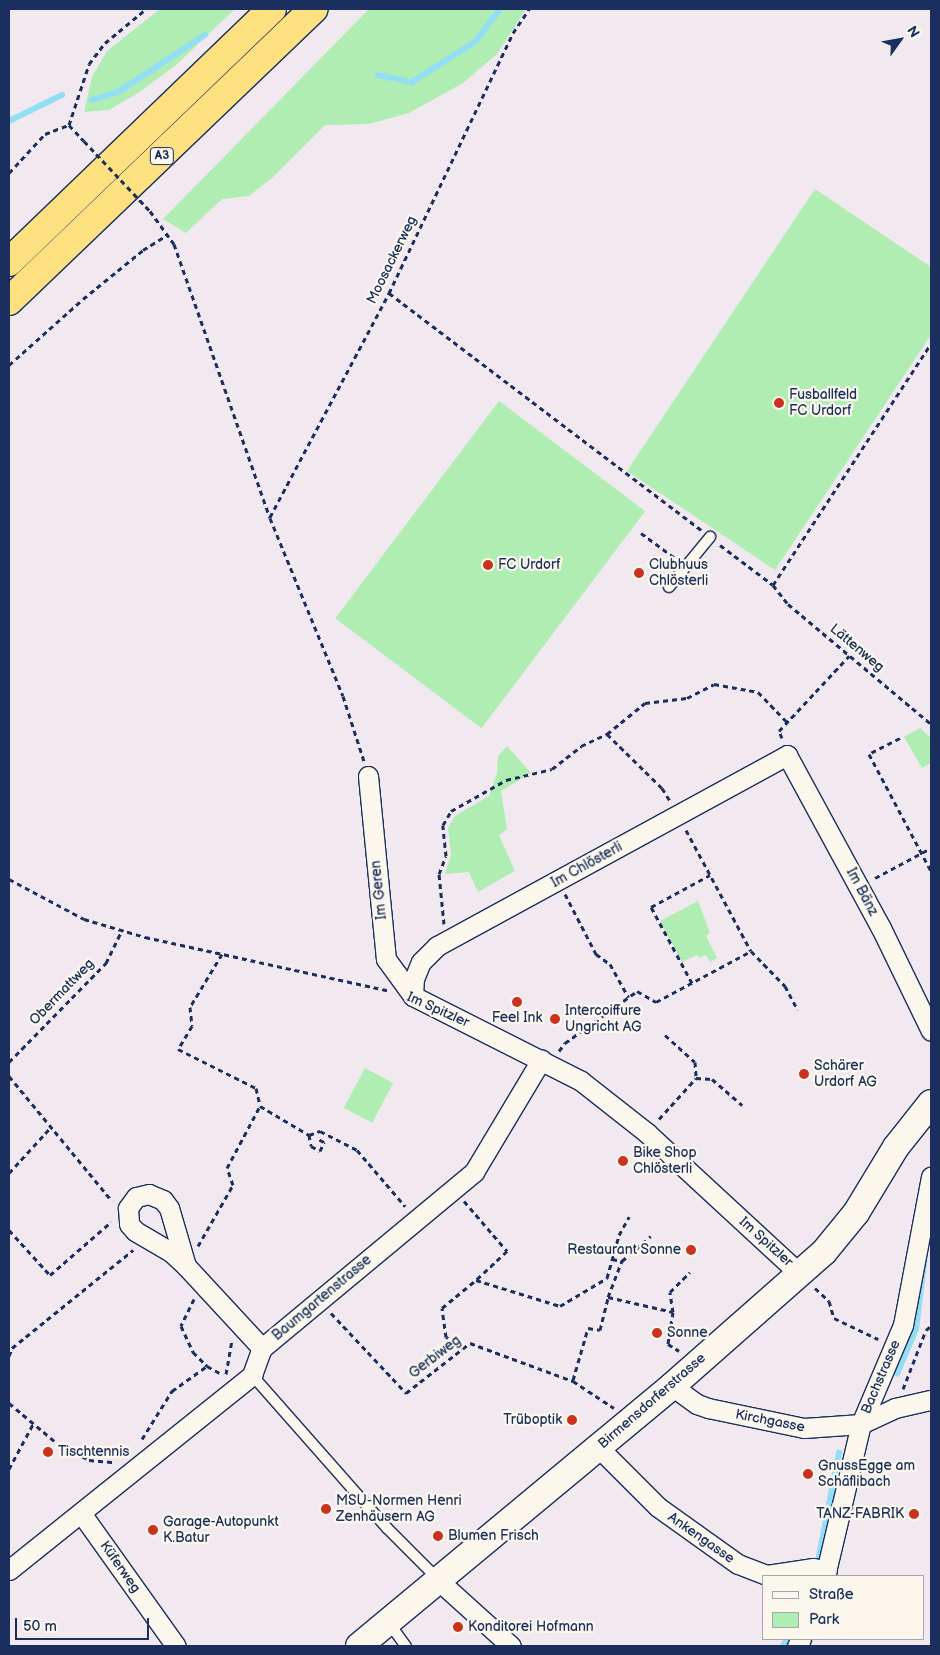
<!DOCTYPE html>
<html>
<head>
<meta charset="utf-8">
<style>
  body { margin:0 }
  #map { position:relative; width:940px; height:1655px; overflow:hidden; background:#f2e9f0; font-family:"Balsamiq Sans",sans-serif }
  div>[style] { position:absolute }
  [style*='--x'] { left:calc(var(--x)*1px); top:calc(var(--y)*1px); width:calc(var(--w)*1px); rotate:calc(var(--a)*1deg) }
  .green>* { inset:0; background:#afedb3; transform-origin:0 0 }
  .stream>* { height:5.5px; margin:-2.75px; padding:0 2.75px; transform-origin:2.75px; border-radius:2.75px; background:#93def4 }
  .path>* { height:3px; margin-top:-1.5px; transform-origin:0; background:repeating-linear-gradient(90deg,#1b2f5e 0 5px,transparent 0 9px) }
  .roads { filter:drop-shadow(1px 0 #1b2f5e) drop-shadow(-1px 0 #1b2f5e) drop-shadow(0 1px #1b2f5e) drop-shadow(0 -1px #1b2f5e) }
  .lane>* { height:10px; margin:-5px; padding:0 5px; transform-origin:5px; border-radius:5px; background:#fbf7ec }
  .street>* { height:19px; margin:-9.5px; padding:0 9.5px; transform-origin:9.5px; border-radius:9.5px; background:#fbf7ec }
  .secondary>* { height:26px; margin:-13px; padding:0 13px; transform-origin:13px; border-radius:13px; background:#fbf7ec }
  .highway>* { height:28px; margin:-14px; padding:0 14px; transform-origin:14px; border-radius:14px; background:#fde080 }
  .path-bridge>* { height:3px; margin-top:-1.5px; transform-origin:0; background:repeating-linear-gradient(90deg,#1b2f5e 0 5px,transparent 0 9px) }
  .dots>* { width:14px; height:14px; translate:-50% -50%; box-sizing:border-box; border:2px solid #fbf7ec; border-radius:50% }
  span { translate:-50% -50%; white-space:nowrap; text-align:center; line-height:1.15; -webkit-text-stroke:4.5px #fbf7ec; paint-order:stroke }
  .shield-label span { padding:1px 4px; background:#fbf7ec; border:1px solid; border-radius:4px; -webkit-text-stroke-width:0 }
  .shield-label { font-size:12px; color:#1b2f5e; font-weight:700 }
  .street-label { font-size:14px; color:#1b2f5e }
  .poi-label { font-size:14px; color:#1b2f5e }
  .left { translate:0 -50%; text-align:left }
  .right { translate:-100% -50%; text-align:right }
  .frame { position:absolute; inset:0; border:10px solid #1b2f5e; pointer-events:none }
  .legend { position:absolute; left:762px; top:1575px; width:162px; height:65px; box-sizing:border-box; background:#fbf7ec; border:1px solid #a1a7b3; margin:0; padding:6px 9px; list-style:none; font-size:15px; color:#1b2f5e }
  .legend li { display:flex; align-items:center; gap:10px; height:25px }
  .legend b { width:25px; border:1px solid #a1a7b3 }
  .north { position:absolute; left:875px; top:15px; width:50px; height:50px; -webkit-text-stroke:4px #fbf7ec; paint-order:stroke; rotate:58deg; font-size:14px; font-weight:700; line-height:20px; text-align:center; color:#1b2f5e }
  .north::after { content:''; display:block; margin:auto; width:18px; height:22px; background:#1b2f5e; clip-path:polygon(50% 0,100% 100%,50% 72%,0 100%) }
  .scale { position:absolute; left:15px; top:1618px; width:134px; height:22px; box-sizing:border-box; border:2px solid #1b2f5e; border-top:0; padding-left:6px; font-size:15px; line-height:18px; white-space:nowrap; color:#1b2f5e; -webkit-text-stroke:4px #fbf7ec; paint-order:stroke }
</style>
</head>
<body>
<div id="map">
  <div class="green">
    <div style="clip-path:polygon(160px 9px,235px 9px,176px 65px,138px 93px,109px 110px,84px 112px,92px 77px,107px 51px)"></div>
    <div style="clip-path:polygon(369px 9px,526px 9px,497px 54px,463px 83px,409px 113px,369px 124px,325px 125px,273px 177px,249px 196px,222px 199px,186px 233px,163px 219px)"></div>
    <div style="clip-path:polygon(815px 189px,931px 267px,931px 335px,775px 570px,627px 471px)"></div>
    <div style="left:499px;top:401px;width:183px;height:272px;rotate:37deg"></div>
    <div style="clip-path:polygon(920px 728px,931px 738px,931px 763px,922px 768px,904px 737px)"></div>
    <div style="clip-path:polygon(507px 746px,531px 773px,501px 791px,507px 829px,499px 835px,515px 871px,478px 892px,469px 872px,445px 874px,451px 855px,448px 828px,455px 816px,489px 796px,497px 773px,498px 756px)"></div>
    <div style="clip-path:polygon(698px 901px,710px 933px,706px 936px,717px 958px,710px 962px,706px 955px,699px 958px,697px 955px,682px 962px,660px 921px)"></div>
    <div style="left:365px;top:1068px;width:32px;height:45px;rotate:28deg"></div>
  </div>
  <div class="stream">
    <div style="--x:378;--y:75;--w:35;--a:12"></div>
    <div style="--x:412;--y:82;--w:75;--a:-32.4"></div>
    <div style="--x:475;--y:42;--w:41;--a:-52.9"></div>
    <div style="--x:92;--y:100;--w:27;--a:-17"></div>
    <div style="--x:118;--y:92;--w:104;--a:-33.2"></div>
    <div style="--x:9;--y:121;--w:59;--a:-26.1"></div>
    <div style="--x:929;--y:1237;--w:11;--a:-80"></div>
    <div style="--x:897;--y:1374;--w:49;--a:-67.1"></div>
    <div style="--x:916;--y:1329;--w:75;--a:-83.1"></div>
    <div style="--x:817;--y:1567;--w:116;--a:-79.1"></div>
    <div style="--x:783;--y:1646;--w:8;--a:-60"></div>
  </div>
  <div class="path">
    <div style="--x:69;--y:125;--w:64;--a:-71.8"></div>
    <div style="--x:89;--y:64;--w:26;--a:-53"></div>
    <div style="--x:105;--y:43;--w:53;--a:-39.7"></div>
    <div style="--x:69;--y:125;--w:22;--a:47"></div>
    <div style="--x:9;--y:173;--w:53;--a:-47.3"></div>
    <div style="--x:45;--y:134;--w:26;--a:-21"></div>
    <div style="--x:150;--y:211;--w:41;--a:54"></div>
    <div style="--x:174;--y:244;--w:290;--a:70.7"></div>
    <div style="--x:270;--y:518;--w:192;--a:67.7"></div>
    <div style="--x:343;--y:696;--w:68;--a:72.1"></div>
    <div style="--x:389;--y:293;--w:392;--a:37.2"></div>
    <div style="--x:9;--y:365;--w:99;--a:-41.7"></div>
    <div style="--x:83;--y:299;--w:77;--a:-39.2"></div>
    <div style="--x:143;--y:250;--w:28;--a:-32"></div>
    <div style="--x:270;--y:517;--w:254;--a:-62"></div>
    <div style="--x:389;--y:293;--w:288;--a:-64.5"></div>
    <div style="--x:513;--y:33;--w:29;--a:-56"></div>
    <div style="--x:641;--y:533;--w:42;--a:36.3"></div>
    <div style="--x:720;--y:545;--w:66;--a:37"></div>
    <div style="--x:773;--y:585;--w:288;--a:-56.8"></div>
    <div style="--x:773;--y:585;--w:24;--a:52"></div>
    <div style="--x:788;--y:604;--w:187;--a:40"></div>
    <div style="--x:607;--y:734;--w:77;--a:44.5"></div>
    <div style="--x:662;--y:788;--w:15;--a:58"></div>
    <div style="--x:782;--y:738;--w:8;--a:-113"></div>
    <div style="--x:779;--y:731;--w:103;--a:-47"></div>
    <div style="--x:900;--y:738;--w:35;--a:153"></div>
    <div style="--x:869;--y:754;--w:132;--a:62.1"></div>
    <div style="--x:686;--y:830;--w:137;--a:61.8"></div>
    <div style="--x:751;--y:951;--w:49;--a:45.8"></div>
    <div style="--x:785;--y:986;--w:27;--a:62"></div>
    <div style="--x:875;--y:878;--w:64;--a:-28.2"></div>
    <div style="--x:9;--y:879;--w:85;--a:28.1"></div>
    <div style="--x:84;--y:919;--w:64;--a:16.4"></div>
    <div style="--x:145;--y:937;--w:248;--a:12.4"></div>
    <div style="--x:565;--y:894;--w:68;--a:62.7"></div>
    <div style="--x:596;--y:954;--w:17;--a:36"></div>
    <div style="--x:610;--y:964;--w:38;--a:61"></div>
    <div style="--x:444;--y:924;--w:50;--a:-95.7"></div>
    <div style="--x:439;--y:874;--w:19;--a:-69"></div>
    <div style="--x:446;--y:856;--w:31;--a:-96"></div>
    <div style="--x:443;--y:825;--w:16;--a:-60"></div>
    <div style="--x:451;--y:811;--w:63;--a:-29.4"></div>
    <div style="--x:506;--y:780;--w:47;--a:-13.4"></div>
    <div style="--x:552;--y:769;--w:37;--a:-38"></div>
    <div style="--x:581;--y:746;--w:29;--a:-25"></div>
    <div style="--x:607;--y:734;--w:49;--a:-39.2"></div>
    <div style="--x:645;--y:703;--w:42;--a:-6.8"></div>
    <div style="--x:687;--y:698;--w:30;--a:-27"></div>
    <div style="--x:714;--y:684;--w:45;--a:10.3"></div>
    <div style="--x:758;--y:692;--w:42;--a:46"></div>
    <div style="--x:222;--y:954;--w:62;--a:121.1"></div>
    <div style="--x:190;--y:1007;--w:19;--a:84"></div>
    <div style="--x:192;--y:1026;--w:27;--a:121"></div>
    <div style="--x:178;--y:1049;--w:87;--a:26.6"></div>
    <div style="--x:256;--y:1088;--w:18;--a:77"></div>
    <div style="--x:260;--y:1106;--w:57;--a:30.6"></div>
    <div style="--x:309;--y:1135;--w:12;--a:-20"></div>
    <div style="--x:320;--y:1131;--w:42;--a:27.2"></div>
    <div style="--x:357;--y:1150;--w:74;--a:49.4"></div>
    <div style="--x:692;--y:983;--w:86;--a:-118.3"></div>
    <div style="--x:651;--y:907;--w:67;--a:-28.5"></div>
    <div style="--x:665;--y:1035;--w:40;--a:42"></div>
    <div style="--x:695;--y:1062;--w:16;--a:86"></div>
    <div style="--x:559;--y:1051;--w:10;--a:-53"></div>
    <div style="--x:565;--y:1043;--w:89;--a:-35.8"></div>
    <div style="--x:637;--y:991;--w:22;--a:30"></div>
    <div style="--x:656;--y:1002;--w:108;--a:-28.2"></div>
    <div style="--x:9;--y:1062;--w:139;--a:-45.6"></div>
    <div style="--x:106;--y:963;--w:37;--a:-64"></div>
    <div style="--x:9;--y:1076;--w:162;--a:50.5"></div>
    <div style="--x:659;--y:1119;--w:55;--a:-47.9"></div>
    <div style="--x:696;--y:1078;--w:16;--a:4"></div>
    <div style="--x:712;--y:1079;--w:40;--a:41"></div>
    <div style="--x:309;--y:1135;--w:11;--a:80"></div>
    <div style="--x:311;--y:1146;--w:10;--a:29"></div>
    <div style="--x:320;--y:1151;--w:10;--a:-66"></div>
    <div style="--x:324;--y:1142;--w:7;--a:-153"></div>
    <div style="--x:9;--y:1173;--w:62;--a:-47.6"></div>
    <div style="--x:464;--y:1201;--w:66;--a:49.3"></div>
    <div style="--x:507;--y:1251;--w:42;--a:136.9"></div>
    <div style="--x:9;--y:1230;--w:61;--a:47.7"></div>
    <div style="--x:50;--y:1275;--w:81;--a:-41"></div>
    <div style="--x:198;--y:1246;--w:70;--a:-60.2"></div>
    <div style="--x:233;--y:1185;--w:18;--a:-109"></div>
    <div style="--x:227;--y:1168;--w:70;--a:-62"></div>
    <div style="--x:612;--y:1259;--w:10;--a:11"></div>
    <div style="--x:815;--y:1288;--w:19;--a:43"></div>
    <div style="--x:829;--y:1301;--w:18;--a:74"></div>
    <div style="--x:834;--y:1318;--w:49;--a:25.5"></div>
    <div style="--x:608;--y:1297;--w:67;--a:13"></div>
    <div style="--x:673;--y:1312;--w:32;--a:99"></div>
    <div style="--x:668;--y:1344;--w:13;--a:32"></div>
    <div style="--x:194;--y:1299;--w:30;--a:116"></div>
    <div style="--x:181;--y:1326;--w:29;--a:65"></div>
    <div style="--x:193;--y:1352;--w:20;--a:45"></div>
    <div style="--x:207;--y:1366;--w:18;--a:29"></div>
    <div style="--x:673;--y:1312;--w:20;--a:-99"></div>
    <div style="--x:670;--y:1292;--w:28;--a:-45"></div>
    <div style="--x:331;--y:1313;--w:110;--a:46.8"></div>
    <div style="--x:406;--y:1393;--w:81;--a:-38"></div>
    <div style="--x:470;--y:1343;--w:110;--a:20.3"></div>
    <div style="--x:573;--y:1381;--w:49;--a:33.4"></div>
    <div style="--x:463;--y:1348;--w:20;--a:-147"></div>
    <div style="--x:446;--y:1337;--w:29;--a:-98"></div>
    <div style="--x:442;--y:1308;--w:44;--a:-39.5"></div>
    <div style="--x:476;--y:1280;--w:88;--a:17.2"></div>
    <div style="--x:560;--y:1306;--w:55;--a:-30.8"></div>
    <div style="--x:607;--y:1278;--w:45;--a:-74.4"></div>
    <div style="--x:619;--y:1235;--w:21;--a:-61"></div>
    <div style="--x:9;--y:1356;--w:9;--a:-69"></div>
    <div style="--x:12;--y:1348;--w:156;--a:-39"></div>
    <div style="--x:226;--y:1374;--w:35;--a:-80"></div>
    <div style="--x:573;--y:1380;--w:54;--a:-73.9"></div>
    <div style="--x:588;--y:1328;--w:12;--a:9"></div>
    <div style="--x:600;--y:1330;--w:34;--a:-76"></div>
    <div style="--x:608;--y:1297;--w:39;--a:-69"></div>
    <div style="--x:622;--y:1261;--w:38;--a:-41"></div>
    <div style="--x:903;--y:1389;--w:63;--a:-68.7"></div>
    <div style="--x:926;--y:1330;--w:6;--a:-39"></div>
    <div style="--x:9;--y:1403;--w:64;--a:39.9"></div>
    <div style="--x:58;--y:1444;--w:35;--a:27"></div>
    <div style="--x:89;--y:1460;--w:25;--a:5"></div>
    <div style="--x:142;--y:1439;--w:57;--a:-58"></div>
    <div style="--x:172;--y:1391;--w:43;--a:-35.5"></div>
    <div style="--x:9;--y:1469;--w:51;--a:-61.9"></div>
  </div>
  <div class="roads">
    <div class="lane">
      <div style="--x:669;--y:587;--w:65;--a:-50.6"></div>
      <div style="--x:252;--y:1375;--w:204;--a:48.6"></div>
      <div style="--x:387;--y:1528;--w:72;--a:45"></div>
      <div style="--x:389;--y:1623;--w:29;--a:54"></div>
    </div>
    <div class="street">
      <div style="--x:368;--y:776;--w:184;--a:84.4"></div>
      <div style="--x:386;--y:959;--w:46;--a:53.9"></div>
      <div style="--x:413;--y:996;--w:188;--a:26.8"></div>
      <div style="--x:581;--y:1081;--w:84;--a:38.2"></div>
      <div style="--x:647;--y:1133;--w:208;--a:42.7"></div>
      <div style="--x:413;--y:996;--w:17;--a:-87"></div>
      <div style="--x:414;--y:979;--w:18;--a:-68"></div>
      <div style="--x:421;--y:962;--w:23;--a:-45"></div>
      <div style="--x:437;--y:946;--w:399;--a:-28.6"></div>
      <div style="--x:787;--y:755;--w:197;--a:61.5"></div>
      <div style="--x:881;--y:928;--w:114;--a:64.1"></div>
      <div style="--x:186;--y:1266;--w:60;--a:-106.3"></div>
      <div style="--x:169;--y:1208;--w:10;--a:-127"></div>
      <div style="--x:163;--y:1200;--w:15;--a:-157"></div>
      <div style="--x:149;--y:1194;--w:13;--a:167"></div>
      <div style="--x:136;--y:1197;--w:14;--a:126"></div>
      <div style="--x:128;--y:1208;--w:16;--a:86"></div>
      <div style="--x:129;--y:1224;--w:9;--a:49"></div>
      <div style="--x:135;--y:1231;--w:42;--a:30.3"></div>
      <div style="--x:171;--y:1252;--w:21;--a:43"></div>
      <div style="--x:186;--y:1266;--w:112;--a:47.2"></div>
      <div style="--x:672;--y:1386;--w:31;--a:36"></div>
      <div style="--x:697;--y:1404;--w:12;--a:20"></div>
      <div style="--x:708;--y:1408;--w:98;--a:11.8"></div>
      <div style="--x:804;--y:1428;--w:57;--a:-4"></div>
      <div style="--x:861;--y:1424;--w:38;--a:-25"></div>
      <div style="--x:895;--y:1408;--w:37;--a:-13"></div>
      <div style="--x:599;--y:1448;--w:83;--a:45"></div>
      <div style="--x:658;--y:1507;--w:98;--a:35.5"></div>
      <div style="--x:738;--y:1564;--w:31;--a:21"></div>
      <div style="--x:767;--y:1575;--w:47;--a:-8.7"></div>
      <div style="--x:813;--y:1568;--w:14;--a:12"></div>
      <div style="--x:81;--y:1513;--w:163;--a:54.5"></div>
      <div style="--x:9;--y:1570;--w:312;--a:-38.7"></div>
      <div style="--x:252;--y:1375;--w:29;--a:-70"></div>
      <div style="--x:262;--y:1348;--w:276;--a:-39.7"></div>
      <div style="--x:474;--y:1172;--w:131;--a:-59.1"></div>
      <div style="--x:825;--y:1576;--w:156;--a:-76.7"></div>
      <div style="--x:861;--y:1424;--w:108;--a:-67"></div>
      <div style="--x:903;--y:1325;--w:151;--a:-79.3"></div>
      <div style="--x:439;--y:1581;--w:97;--a:42.1"></div>
      <div style="--x:797;--y:1646;--w:8;--a:-60"></div>
    </div>
    <div class="secondary">
      <div style="--x:359;--y:1646;--w:407;--a:-39.7"></div>
      <div style="--x:672;--y:1386;--w:203;--a:-41.4"></div>
      <div style="--x:824;--y:1252;--w:50;--a:-50.6"></div>
      <div style="--x:856;--y:1213;--w:77;--a:-58.8"></div>
      <div style="--x:896;--y:1147;--w:56;--a:-51.5"></div>
    </div>
    <div class="highway">
      <div style="--x:9;--y:262;--w:365;--a:-43.9"></div>
      <div style="--x:9;--y:301;--w:422;--a:-43.8"></div>
    </div>
  </div>
  <div class="path-bridge">
    <div style="--x:84;--y:141;--w:96;--a:46.7"></div>
  </div>
  <div class="dots">
    <div style="left:779px;top:403px;background:#c8321e"></div>
    <div style="left:488px;top:565px;background:#c8321e"></div>
    <div style="left:639px;top:573px;background:#c8321e"></div>
    <div style="left:517px;top:1002px;background:#c8321e"></div>
    <div style="left:555px;top:1019px;background:#c8321e"></div>
    <div style="left:804px;top:1074px;background:#c8321e"></div>
    <div style="left:623px;top:1161px;background:#c8321e"></div>
    <div style="left:691px;top:1250px;background:#c8321e"></div>
    <div style="left:657px;top:1333px;background:#c8321e"></div>
    <div style="left:572px;top:1420px;background:#c8321e"></div>
    <div style="left:48px;top:1452px;background:#c8321e"></div>
    <div style="left:808px;top:1474px;background:#c8321e"></div>
    <div style="left:326px;top:1509px;background:#c8321e"></div>
    <div style="left:914px;top:1514px;background:#c8321e"></div>
    <div style="left:153px;top:1530px;background:#c8321e"></div>
    <div style="left:438px;top:1536px;background:#c8321e"></div>
    <div style="left:458px;top:1627px;background:#c8321e"></div>
  </div>
  <div class="shield-label">
    <span style="left:162px;top:156px">A3</span>
  </div>
  <div class="street-label">
    <span style="left:392px;top:260px;rotate:-64deg">Moosackerweg</span>
    <span style="left:857px;top:648px;rotate:40deg">Lättenweg</span>
    <span style="left:587px;top:865px;rotate:-29deg">Im Chlösterli</span>
    <span style="left:379px;top:890px;rotate:-96deg">Im Geren</span>
    <span style="left:862px;top:892px;rotate:62deg">Im Bänz</span>
    <span style="left:62px;top:992px;rotate:-46deg">Obermattweg</span>
    <span style="left:438px;top:1010px;rotate:24deg">Im Spitzler</span>
    <span style="left:766px;top:1242px;rotate:42deg">Im Spitzler</span>
    <span style="left:322px;top:1298px;rotate:-40deg">Baumgartenstrasse</span>
    <span style="left:435px;top:1357px;rotate:-37deg">Gerbiweg</span>
    <span style="left:881px;top:1377px;rotate:-67deg">Bachstrasse</span>
    <span style="left:652px;top:1401px;rotate:-41deg">Birmensdorferstrasse</span>
    <span style="left:770px;top:1421px;rotate:11deg">Kirchgasse</span>
    <span style="left:701px;top:1538px;rotate:35deg">Ankengasse</span>
    <span style="left:120px;top:1567px;rotate:55deg">Küferweg</span>
  </div>
  <div class="poi-label">
    <span class="left" style="left:789px;top:403px">Fusballfeld<br>FC Urdorf</span>
    <span class="left" style="left:498px;top:565px">FC Urdorf</span>
    <span class="left" style="left:649px;top:573px">Clubhuus<br>Chlösterli</span>
    <span class="left" style="left:565px;top:1019px">Intercoiffure<br>Ungricht AG</span>
    <span style="left:517px;top:1018px">Feel Ink</span>
    <span class="left" style="left:814px;top:1074px">Schärer<br>Urdorf AG</span>
    <span class="left" style="left:633px;top:1161px">Bike Shop<br>Chlösterli</span>
    <span class="right" style="left:681px;top:1250px">Restaurant Sonne</span>
    <span class="left" style="left:667px;top:1333px">Sonne</span>
    <span class="right" style="left:562px;top:1420px">Trüboptik</span>
    <span class="left" style="left:58px;top:1452px">Tischtennis</span>
    <span class="left" style="left:818px;top:1474px">GnussEgge am<br>Schäflibach</span>
    <span class="left" style="left:336px;top:1509px">MSU-Normen Henri<br>Zenhäusern AG</span>
    <span class="right" style="left:904px;top:1514px">TANZ-FABRIK</span>
    <span class="left" style="left:163px;top:1530px">Garage-Autopunkt<br>K.Batur</span>
    <span class="left" style="left:448px;top:1536px">Blumen Frisch</span>
    <span class="left" style="left:468px;top:1627px">Konditorei Hofmann</span>
  </div>
  <div class="frame"></div>
  <ul class="legend">
  <li><b style="height:6px;background:#fbf7ec"></b>Straße</li>
  <li><b style="height:14px;background:#afedb3"></b>Park</li>
  </ul>
  <div class="north">N</div>
  <div class="scale">50 m</div>
</div>
</body>
</html>
